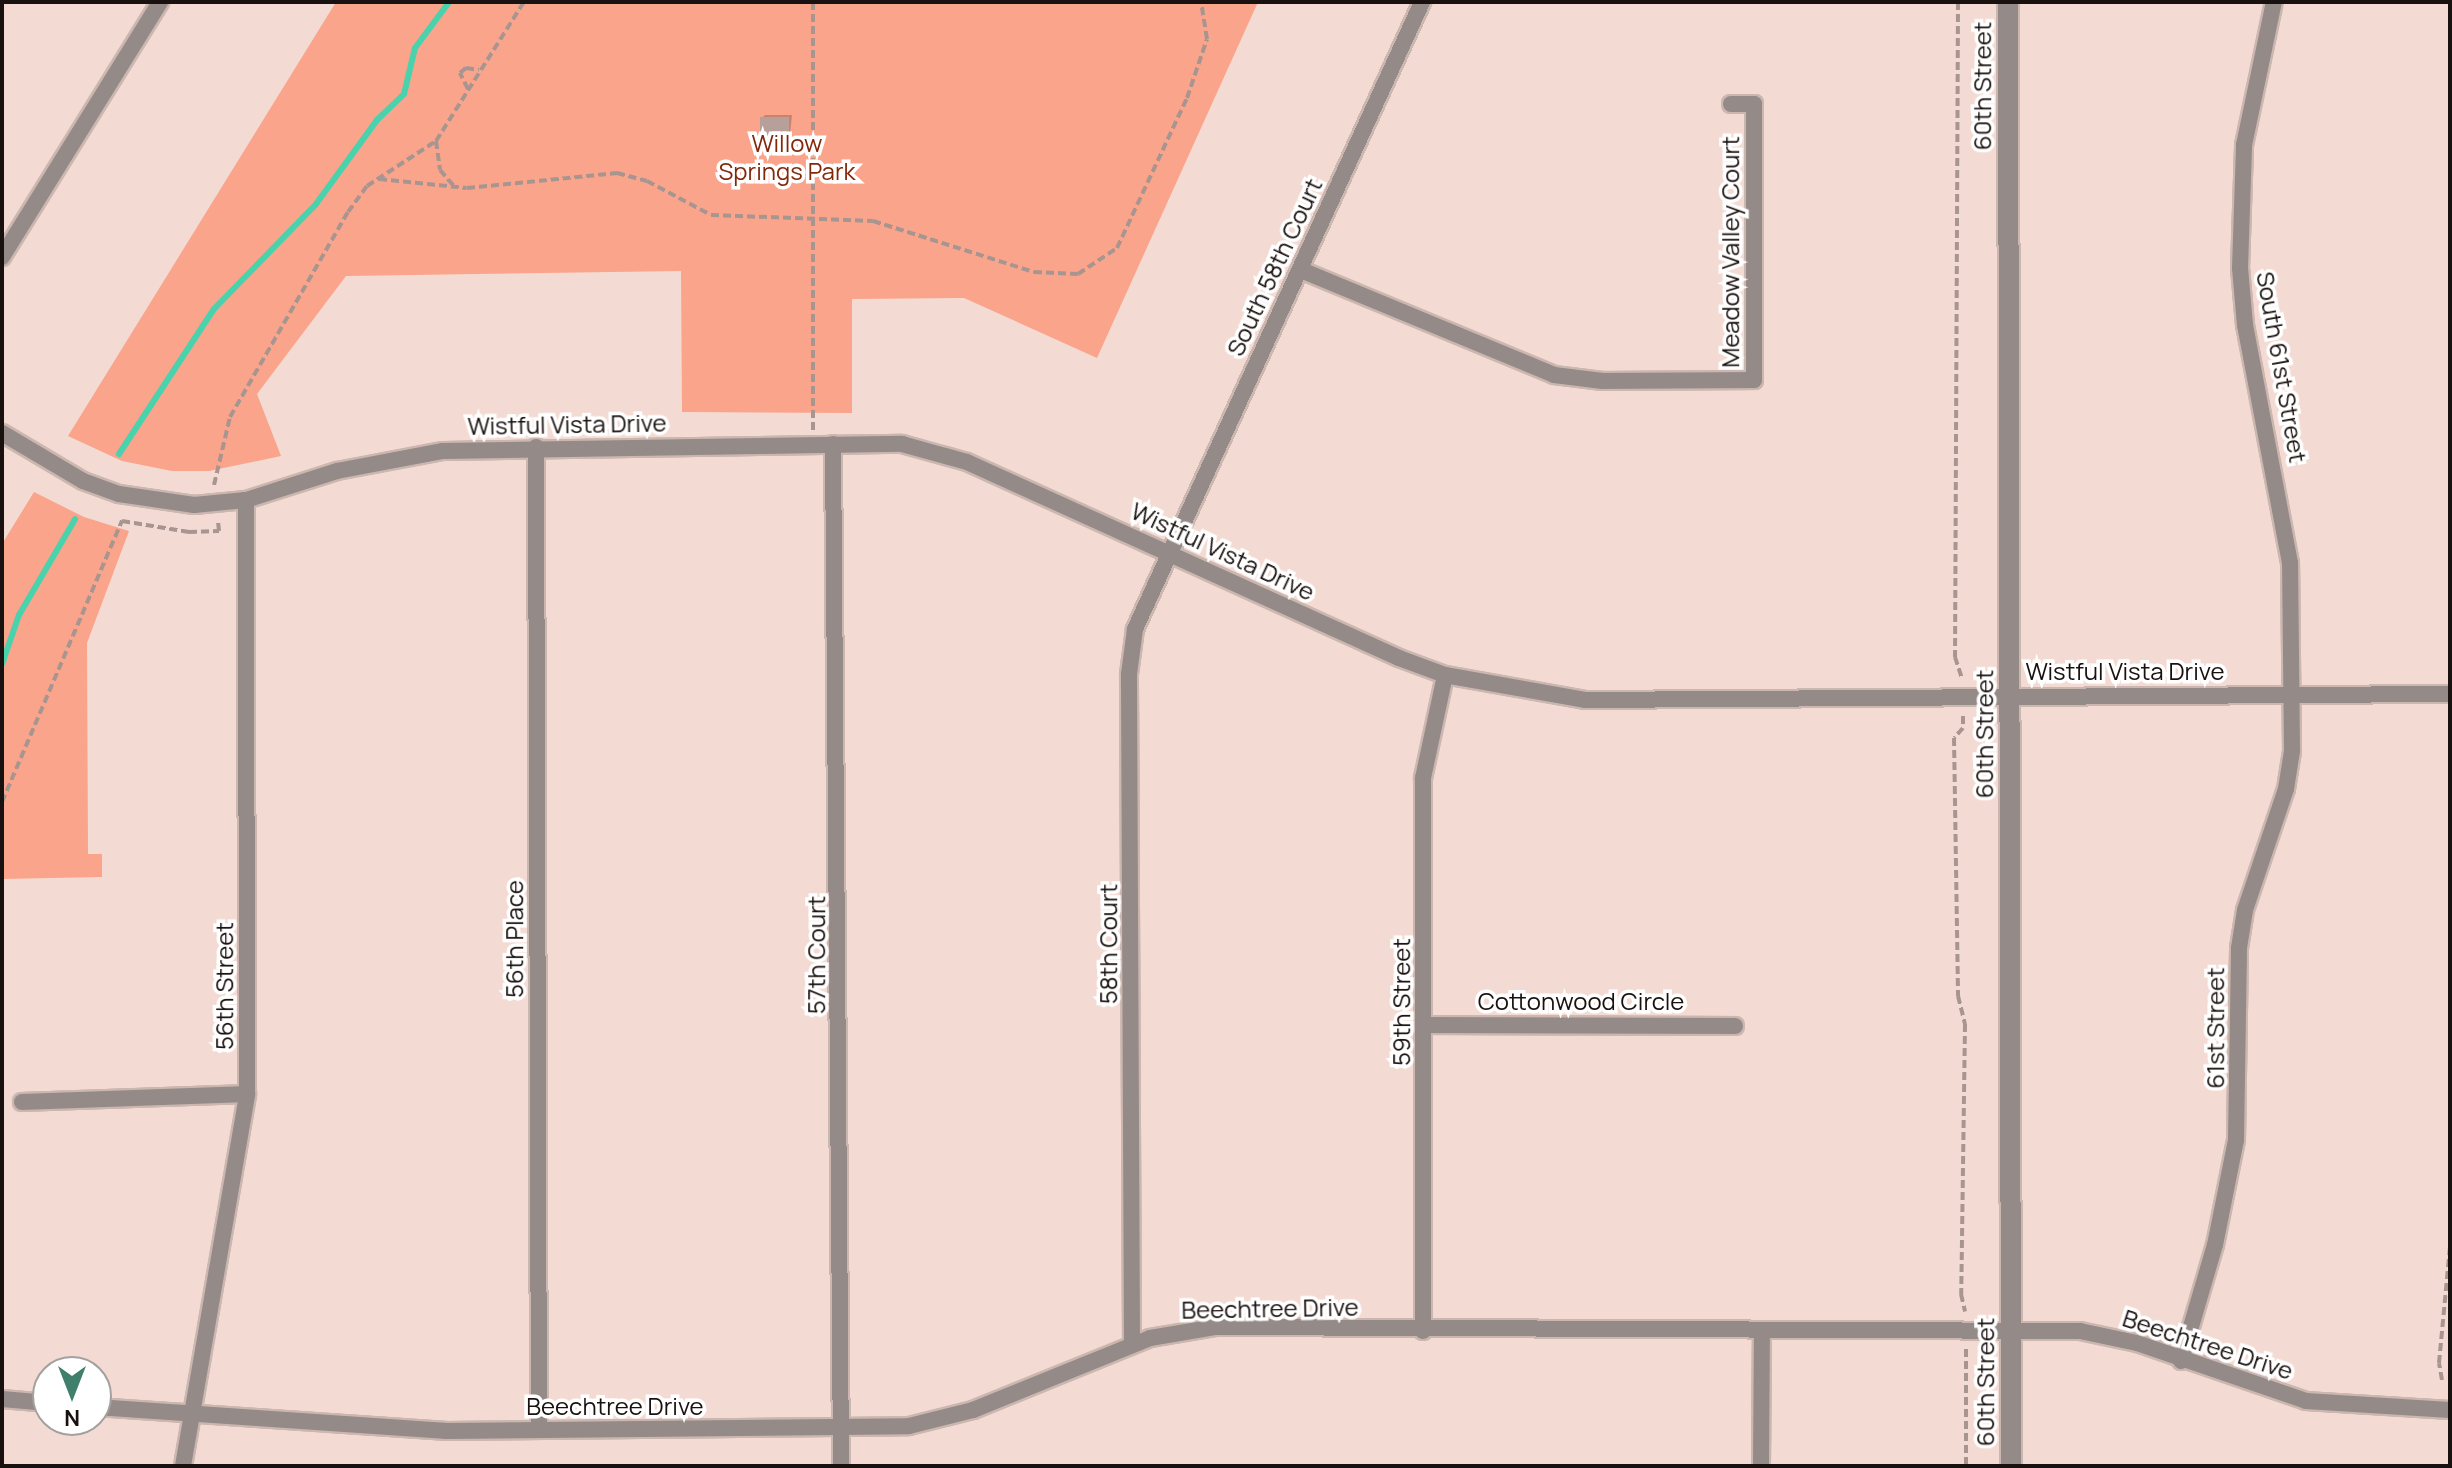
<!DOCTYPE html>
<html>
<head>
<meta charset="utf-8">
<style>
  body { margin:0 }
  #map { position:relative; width:2452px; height:1468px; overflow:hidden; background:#f3dbd3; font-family:Manrope,sans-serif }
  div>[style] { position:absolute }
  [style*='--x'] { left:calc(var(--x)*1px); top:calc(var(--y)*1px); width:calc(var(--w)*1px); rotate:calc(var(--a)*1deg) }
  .green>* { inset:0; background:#faa48b }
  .shadow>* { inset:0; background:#0003 }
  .stream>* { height:6px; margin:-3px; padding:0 3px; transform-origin:3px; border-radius:3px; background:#4ad2ad }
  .building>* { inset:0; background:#b7a09a; transform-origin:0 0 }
  .path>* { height:4px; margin-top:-2px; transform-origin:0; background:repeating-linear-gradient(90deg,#a8958f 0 8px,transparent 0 12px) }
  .roads { filter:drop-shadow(2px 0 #ccb7b0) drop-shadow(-2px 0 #ccb7b0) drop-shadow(0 2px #ccb7b0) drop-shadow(0 -2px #ccb7b0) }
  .minor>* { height:16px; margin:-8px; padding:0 8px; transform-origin:8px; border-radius:8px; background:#948a87 }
  .tertiary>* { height:20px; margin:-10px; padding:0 10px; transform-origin:10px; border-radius:10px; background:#948a87 }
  span { translate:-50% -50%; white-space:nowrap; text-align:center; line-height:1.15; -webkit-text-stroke:7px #fff; paint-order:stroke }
  .street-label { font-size:24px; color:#19110f }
  .park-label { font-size:24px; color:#82290c }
  .frame { position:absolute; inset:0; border:4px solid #19110f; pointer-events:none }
  .north { position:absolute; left:32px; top:1356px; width:80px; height:80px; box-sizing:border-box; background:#fff; border:2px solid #a3a09f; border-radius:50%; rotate:180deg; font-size:22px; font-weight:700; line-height:32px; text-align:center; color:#19110f }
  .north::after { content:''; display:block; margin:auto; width:28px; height:36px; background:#407f6b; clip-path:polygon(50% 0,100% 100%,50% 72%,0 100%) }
</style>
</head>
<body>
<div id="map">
  <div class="green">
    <div style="clip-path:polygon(336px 2px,1258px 2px,1097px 358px,964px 298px,852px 299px,852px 413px,682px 412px,681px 271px,346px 276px,257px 394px,281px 456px,209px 471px,172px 471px,122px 461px,68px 436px)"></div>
    <div style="clip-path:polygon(34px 492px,84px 517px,129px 531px,87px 643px,88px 854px,102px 854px,102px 877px,2px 879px,2px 544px)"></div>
  </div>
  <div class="shadow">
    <div style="clip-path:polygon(765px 115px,792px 115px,789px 144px,762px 118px)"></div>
  </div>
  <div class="stream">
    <div style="--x:119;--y:454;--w:173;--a:-56.8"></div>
    <div style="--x:214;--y:309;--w:146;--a:-45.8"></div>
    <div style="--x:316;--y:204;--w:104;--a:-54"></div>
    <div style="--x:377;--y:120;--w:37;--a:-44"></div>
    <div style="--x:404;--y:94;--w:47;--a:-76.6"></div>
    <div style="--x:415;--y:48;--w:57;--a:-53.5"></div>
    <div style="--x:2;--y:664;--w:52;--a:-70.9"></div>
    <div style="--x:19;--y:615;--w:111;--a:-59.7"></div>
  </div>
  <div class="building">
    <div style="left:760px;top:117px;width:29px;height:29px"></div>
  </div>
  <div class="path">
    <div style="--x:813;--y:2;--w:428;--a:90"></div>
    <div style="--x:1958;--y:2;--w:655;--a:90.26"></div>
    <div style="--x:1955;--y:657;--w:23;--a:72"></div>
    <div style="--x:468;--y:89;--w:18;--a:-117"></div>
    <div style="--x:460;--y:73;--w:8;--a:-40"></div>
    <div style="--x:466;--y:68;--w:13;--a:9"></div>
    <div style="--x:436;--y:141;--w:29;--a:82"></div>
    <div style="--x:440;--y:170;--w:21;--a:49"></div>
    <div style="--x:379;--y:179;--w:88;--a:5.8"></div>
    <div style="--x:467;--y:188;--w:151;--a:-5.7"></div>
    <div style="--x:617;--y:173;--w:31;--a:15"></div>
    <div style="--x:647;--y:181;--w:72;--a:28"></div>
    <div style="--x:711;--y:215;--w:162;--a:2.1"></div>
    <div style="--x:873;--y:221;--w:169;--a:17.6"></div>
    <div style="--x:1034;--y:272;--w:44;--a:2.6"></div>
    <div style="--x:1078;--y:274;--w:47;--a:-33.7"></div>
    <div style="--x:1117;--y:248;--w:166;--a:-65"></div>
    <div style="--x:1187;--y:98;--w:62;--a:-71.3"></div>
    <div style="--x:1207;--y:39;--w:37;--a:-99"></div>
    <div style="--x:214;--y:485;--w:70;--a:-76.8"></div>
    <div style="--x:230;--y:417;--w:237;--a:-60.1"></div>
    <div style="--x:348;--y:212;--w:32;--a:-54"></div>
    <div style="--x:367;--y:186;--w:82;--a:-33.1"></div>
    <div style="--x:436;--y:141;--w:165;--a:-57.7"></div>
    <div style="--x:1963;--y:716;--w:12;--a:90"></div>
    <div style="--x:1963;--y:728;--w:13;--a:132"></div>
    <div style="--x:1954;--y:738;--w:258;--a:89.1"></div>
    <div style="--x:1958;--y:996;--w:29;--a:76"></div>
    <div style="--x:1965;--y:1024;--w:270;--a:90.8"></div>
    <div style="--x:1961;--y:1294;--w:18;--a:77"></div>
    <div style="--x:2;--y:802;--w:306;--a:-66.9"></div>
    <div style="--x:122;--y:521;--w:68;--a:9.3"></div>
    <div style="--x:189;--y:532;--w:30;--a:-2"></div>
    <div style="--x:219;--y:531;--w:10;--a:-96"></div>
    <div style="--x:1966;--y:1349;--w:117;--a:90"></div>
    <div style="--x:2442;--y:1380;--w:17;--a:-100"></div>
    <div style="--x:2439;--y:1363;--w:117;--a:-84.6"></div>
  </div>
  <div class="roads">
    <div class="minor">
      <div style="--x:2;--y:257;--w:300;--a:-58.2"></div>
      <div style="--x:1301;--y:270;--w:274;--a:22.5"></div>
      <div style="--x:1554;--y:375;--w:49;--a:7"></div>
      <div style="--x:1603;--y:381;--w:151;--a:-0.4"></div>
      <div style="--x:1754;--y:380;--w:276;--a:-90"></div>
      <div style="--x:1754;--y:104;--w:23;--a:180"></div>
      <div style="--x:2;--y:433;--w:94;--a:30.7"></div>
      <div style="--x:83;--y:481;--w:38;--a:20"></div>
      <div style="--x:119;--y:494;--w:76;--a:8.3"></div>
      <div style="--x:194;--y:505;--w:52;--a:-5.5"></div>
      <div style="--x:246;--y:500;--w:96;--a:-17.7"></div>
      <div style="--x:337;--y:471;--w:108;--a:-10.7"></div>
      <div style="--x:443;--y:451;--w:459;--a:-0.9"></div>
      <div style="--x:902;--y:444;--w:67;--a:15.5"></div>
      <div style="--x:967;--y:462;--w:474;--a:24.4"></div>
      <div style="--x:1399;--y:658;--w:49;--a:20.3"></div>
      <div style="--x:1445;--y:675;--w:142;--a:10.1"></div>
      <div style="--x:1585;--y:700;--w:865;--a:-0.4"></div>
      <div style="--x:833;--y:444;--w:1022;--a:89.55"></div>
      <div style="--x:536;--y:447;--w:983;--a:89.83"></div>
      <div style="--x:1427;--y:1025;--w:308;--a:0.2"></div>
      <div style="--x:22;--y:1102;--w:225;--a:-2"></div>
      <div style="--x:1423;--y:1331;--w:553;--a:-90"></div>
      <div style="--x:1423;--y:778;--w:105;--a:-77.9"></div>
      <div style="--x:1132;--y:1344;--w:670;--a:-90.26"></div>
      <div style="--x:1129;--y:674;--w:45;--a:-82.4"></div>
      <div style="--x:1135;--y:629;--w:690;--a:-65.4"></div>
      <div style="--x:2181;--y:1361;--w:121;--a:-73.7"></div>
      <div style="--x:2215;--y:1245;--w:107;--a:-78.7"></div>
      <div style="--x:2236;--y:1140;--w:192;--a:-89.1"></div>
      <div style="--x:2239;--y:948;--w:38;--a:-81"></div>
      <div style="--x:2245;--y:910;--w:128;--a:-71.3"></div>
      <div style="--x:2286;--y:789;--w:39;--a:-81"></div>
      <div style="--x:2292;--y:750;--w:187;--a:-90.6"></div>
      <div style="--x:2290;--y:563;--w:242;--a:-100.7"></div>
      <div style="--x:2245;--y:325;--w:57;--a:-95"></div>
      <div style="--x:2240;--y:268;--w:123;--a:-88.1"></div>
      <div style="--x:2244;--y:145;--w:146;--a:-78.2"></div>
      <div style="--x:2;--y:1399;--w:46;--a:5"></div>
      <div style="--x:96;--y:1407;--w:352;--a:3.9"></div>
      <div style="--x:447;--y:1431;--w:462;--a:-0.6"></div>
      <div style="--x:909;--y:1426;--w:66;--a:-14"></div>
      <div style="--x:973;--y:1410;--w:191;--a:-22.1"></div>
      <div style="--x:1150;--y:1338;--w:67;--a:-9.5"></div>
      <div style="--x:1216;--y:1327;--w:864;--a:0.27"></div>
      <div style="--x:2080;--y:1331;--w:58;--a:11.9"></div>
      <div style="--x:2137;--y:1343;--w:179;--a:18.9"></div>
      <div style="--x:2306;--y:1401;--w:144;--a:3.6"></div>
      <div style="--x:183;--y:1466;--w:377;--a:-80.2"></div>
      <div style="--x:247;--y:1094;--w:594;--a:-90.1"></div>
      <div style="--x:1761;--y:1466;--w:134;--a:-89.6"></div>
    </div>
    <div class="tertiary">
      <div style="--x:2008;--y:2;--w:1464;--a:89.88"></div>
    </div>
  </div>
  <div class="street-label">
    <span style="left:1982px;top:86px;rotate:-90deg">60th Street</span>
    <span style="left:1730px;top:252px;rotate:-90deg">Meadow Valley Court</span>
    <span style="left:1274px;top:267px;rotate:-65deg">South 58th Court</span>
    <span style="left:2282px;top:367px;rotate:80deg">South 61st Street</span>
    <span style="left:567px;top:424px;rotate:-1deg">Wistful Vista Drive</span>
    <span style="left:1223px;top:551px;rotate:25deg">Wistful Vista Drive</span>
    <span style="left:2125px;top:671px">Wistful Vista Drive</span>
    <span style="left:1984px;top:734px;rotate:-90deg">60th Street</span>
    <span style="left:514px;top:939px;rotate:-90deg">56th Place</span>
    <span style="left:1108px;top:944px;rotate:-90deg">58th Court</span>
    <span style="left:816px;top:955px;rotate:-90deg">57th Court</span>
    <span style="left:224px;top:986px;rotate:-90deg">56th Street</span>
    <span style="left:1581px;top:1001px">Cottonwood Circle</span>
    <span style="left:1401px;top:1002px;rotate:-90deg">59th Street</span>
    <span style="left:2215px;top:1028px;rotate:-90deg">61st Street</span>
    <span style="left:1270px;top:1308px;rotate:-1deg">Beechtree Drive</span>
    <span style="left:2208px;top:1344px;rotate:18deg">Beechtree Drive</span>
    <span style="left:1985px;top:1382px;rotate:-90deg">60th Street</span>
    <span style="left:615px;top:1406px">Beechtree Drive</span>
  </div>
  <div class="park-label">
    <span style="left:787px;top:157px">Willow<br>Springs Park</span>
  </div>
  <div class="frame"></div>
  <div class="north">N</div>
</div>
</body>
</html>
